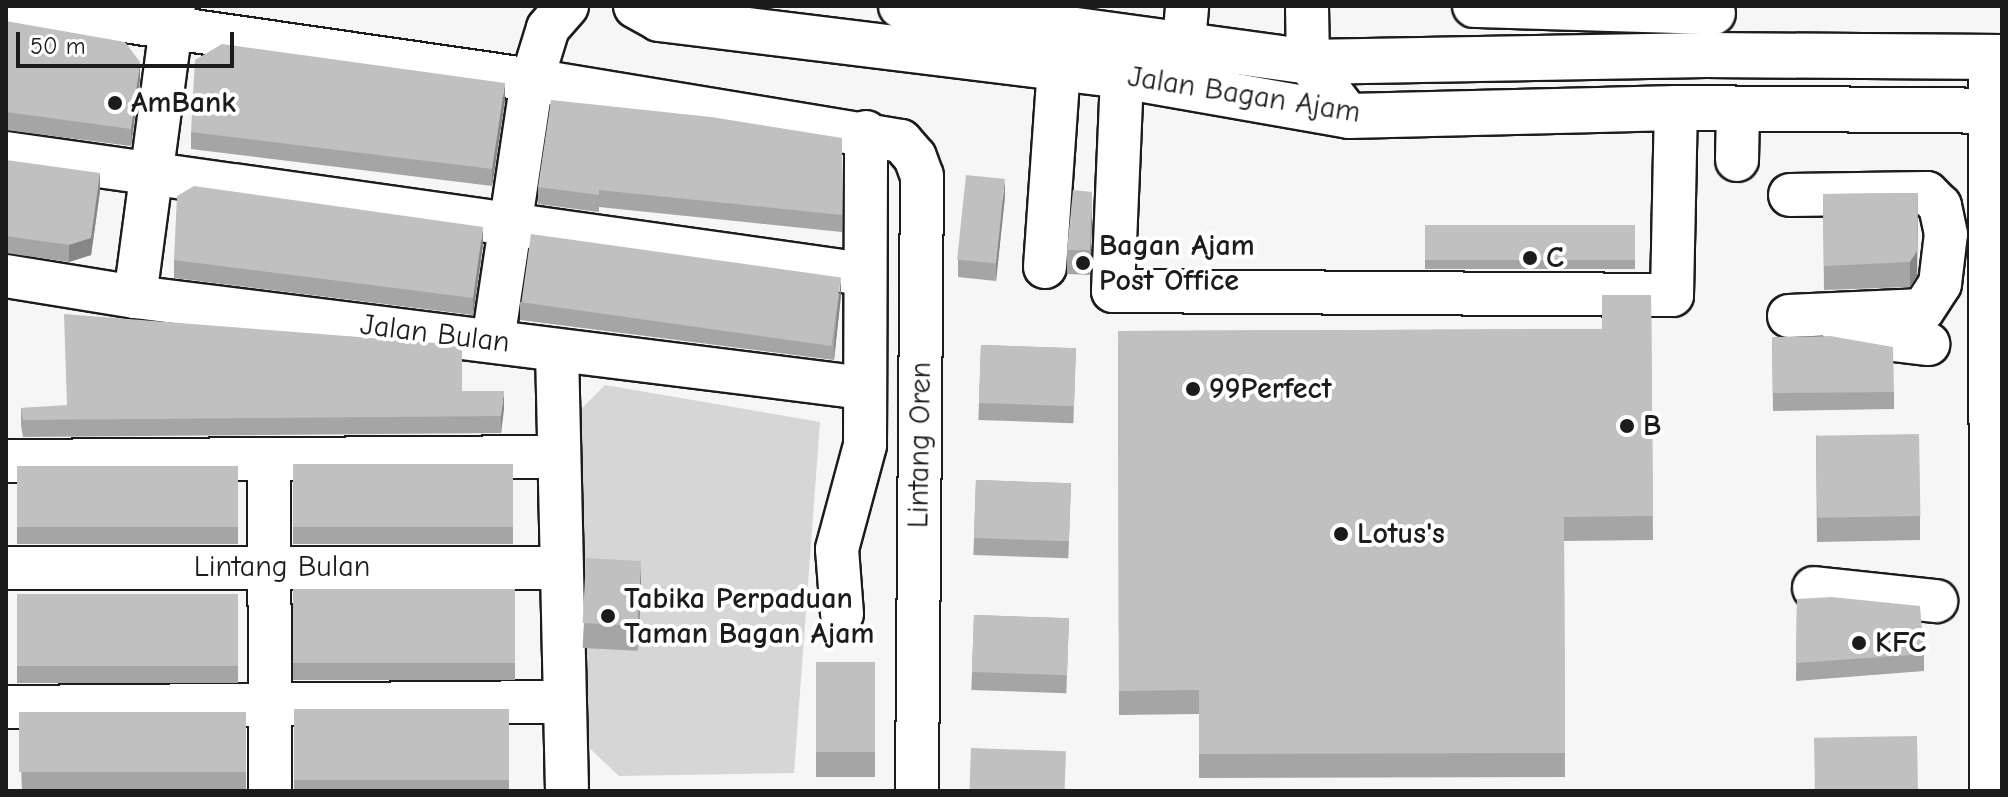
<!DOCTYPE html>
<html>
<head>
<meta charset="utf-8">
<style>
  body { margin:0 }
  #map { position:relative; width:2008px; height:797px; overflow:hidden; background:#f6f6f6; font-family:"Comic Neue",sans-serif }
  div>[style] { position:absolute }
  [style*='--x'] { left:calc(var(--x)*1px); top:calc(var(--y)*1px); width:calc(var(--w)*1px); rotate:calc(var(--a)*1deg) }
  .green>* { inset:0; background:#d6d6d6 }
  .roads { filter:drop-shadow(2px 0 #1c1c1c) drop-shadow(-2px 0 #1c1c1c) drop-shadow(0 2px #1c1c1c) drop-shadow(0 -2px #1c1c1c) }
  .minor>* { height:42px; margin:-21px; padding:0 21px; transform-origin:21px; border-radius:21px; background:#fff }
  .major>* { height:44px; margin:-22px; padding:0 22px; transform-origin:22px; border-radius:22px; background:#fff }
  .wall>* { inset:0; background:#a5a5a5; transform-origin:0 0 }
  .shaded-wall>* { inset:0; background:#868686 }
  .building>* { inset:0; background:#c0c0c0; transform-origin:0 0 }
  .dots>* { width:22px; height:22px; translate:-50% -50%; box-sizing:border-box; border:4px solid #fff; border-radius:50% }
  span { translate:-50% -50%; white-space:nowrap; text-align:center; line-height:1.15; -webkit-text-stroke:8px #fff; paint-order:stroke }
  .street-label { font-size:30px; color:#1c1c1c }
  .poi-label { font-size:30px; color:#1c1c1c; font-weight:700 }
  .left { translate:0 -50%; text-align:left }
  .frame { position:absolute; inset:0; border:8px solid #1c1c1c; pointer-events:none }
  .scale { position:absolute; left:16px; top:32px; width:218px; height:36px; box-sizing:border-box; border:4px solid #1c1c1c; border-top:0; padding-left:10px; font-size:24px; line-height:28px; white-space:nowrap; color:#1c1c1c; -webkit-text-stroke:6px #fff; paint-order:stroke }
</style>
</head>
<body>
<div id="map">
  <div class="green">
    <div style="clip-path:polygon(605px 385px,820px 422px,794px 773px,619px 776px,584px 743px,581px 409px)"></div>
  </div>
  <div class="roads">
    <div class="minor">
      <div style="--x:21;--y:6;--w:516;--a:8.24"></div>
      <div style="--x:532;--y:80;--w:374;--a:9.4"></div>
      <div style="--x:901;--y:141;--w:21;--a:49"></div>
      <div style="--x:915;--y:157;--w:20;--a:70"></div>
      <div style="--x:922;--y:176;--w:615;--a:90.47"></div>
      <div style="--x:1307;--y:6;--w:56;--a:89"></div>
      <div style="--x:1308;--y:62;--w:68;--a:52.8"></div>
      <div style="--x:1474;--y:6;--w:240;--a:1.7"></div>
      <div style="--x:1184;--y:42;--w:36;--a:-85"></div>
      <div style="--x:1990;--y:57;--w:734;--a:89.92"></div>
      <div style="--x:1122;--y:76;--w:215;--a:92.4"></div>
      <div style="--x:1113;--y:291;--w:559;--a:0.41"></div>
      <div style="--x:1672;--y:295;--w:187;--a:-88.8"></div>
      <div style="--x:6;--y:153;--w:866;--a:8.03"></div>
      <div style="--x:1737;--y:160;--w:50;--a:-88.9"></div>
      <div style="--x:1045;--y:267;--w:198;--a:-86"></div>
      <div style="--x:6;--y:276;--w:131;--a:9.2"></div>
      <div style="--x:135;--y:297;--w:735;--a:7.12"></div>
      <div style="--x:135;--y:297;--w:294;--a:-82.4"></div>
      <div style="--x:1789;--y:316;--w:134;--a:-2.6"></div>
      <div style="--x:1923;--y:310;--w:31;--a:-57"></div>
      <div style="--x:1940;--y:284;--w:50;--a:-83.2"></div>
      <div style="--x:1946;--y:234;--w:29;--a:-102"></div>
      <div style="--x:1940;--y:206;--w:18;--a:-135"></div>
      <div style="--x:1927;--y:193;--w:137;--a:179.2"></div>
      <div style="--x:1844;--y:334;--w:85;--a:6.8"></div>
      <div style="--x:493;--y:341;--w:264;--a:-81.5"></div>
      <div style="--x:532;--y:80;--w:54;--a:-72.9"></div>
      <div style="--x:548;--y:28;--w:29;--a:-49"></div>
      <div style="--x:557;--y:350;--w:441;--a:88.7"></div>
      <div style="--x:269;--y:459;--w:332;--a:89.8"></div>
      <div style="--x:6;--y:461;--w:550;--a:-0.42"></div>
      <div style="--x:6;--y:568;--w:552;--a:0"></div>
      <div style="--x:1814;--y:588;--w:123;--a:6.1"></div>
      <div style="--x:842;--y:614;--w:65;--a:-94.4"></div>
      <div style="--x:837;--y:549;--w:108;--a:-74.9"></div>
      <div style="--x:865;--y:445;--w:313;--a:-89.8"></div>
      <div style="--x:6;--y:707;--w:555;--a:-0.52"></div>
    </div>
    <div class="major">
      <div style="--x:636;--y:6;--w:26;--a:29"></div>
      <div style="--x:659;--y:19;--w:466;--a:7"></div>
      <div style="--x:1122;--y:76;--w:230;--a:10"></div>
      <div style="--x:1349;--y:116;--w:327;--a:-1.4"></div>
      <div style="--x:1676;--y:108;--w:326;--a:0.5"></div>
      <div style="--x:901;--y:6;--w:411;--a:7.8"></div>
      <div style="--x:1308;--y:62;--w:398;--a:-1"></div>
      <div style="--x:1706;--y:55;--w:296;--a:0.4"></div>
    </div>
  </div>
  <div class="wall">
    <div style="clip-path:polygon(6px 21px,140px 79px,131px 146px,6px 130px)"></div>
    <div style="clip-path:polygon(505px 100px,492px 186px,191px 149px,191px 132px)"></div>
    <div style="clip-path:polygon(842px 138px,842px 232px,599px 207px,599px 212px,538px 204px,538px 187px)"></div>
    <div style="clip-path:polygon(6px 160px,100px 191px,91px 255px,69px 262px,6px 253px)"></div>
    <div style="clip-path:polygon(1918px 193px,1917px 276px,1910px 287px,1824px 290px,1823px 194px)"></div>
    <div style="clip-path:polygon(1005px 196px,996px 281px,958px 277px,958px 260px)"></div>
    <div style="clip-path:polygon(1092px 217px,1090px 275px,1067px 274px,1067px 250px)"></div>
    <div style="left:1425px;top:225px;width:210px;height:44px"></div>
    <div style="clip-path:polygon(483px 245px,473px 315px,174px 278px,174px 260px)"></div>
    <div style="clip-path:polygon(841px 295px,834px 360px,520px 320px,520px 302px)"></div>
    <div style="clip-path:polygon(1651px 295px,1653px 540px,1564px 541px,1565px 777px,1199px 778px,1199px 714px,1119px 715px,1118px 331px,1602px 329px)"></div>
    <div style="clip-path:polygon(1772px 337px,1894px 392px,1894px 409px,1773px 411px)"></div>
    <div style="left:981px;top:345px;width:95px;height:75px;rotate:2deg"></div>
    <div style="clip-path:polygon(462px 391px,504px 408px,501px 433px,23px 437px,21px 425px,21px 408px)"></div>
    <div style="clip-path:polygon(1816px 435px,1920px 516px,1920px 540px,1817px 542px)"></div>
    <div style="left:513px;top:464px;width:80px;height:220px;rotate:90deg"></div>
    <div style="left:238px;top:466px;width:78px;height:221px;rotate:90deg"></div>
    <div style="left:976px;top:480px;width:95px;height:75px;rotate:2deg"></div>
    <div style="left:586px;top:583px;width:55px;height:65px;rotate:3deg"></div>
    <div style="left:293px;top:589px;width:222px;height:91px"></div>
    <div style="left:17px;top:594px;width:221px;height:89px"></div>
    <div style="clip-path:polygon(1797px 599px,1924px 654px,1924px 671px,1796px 681px)"></div>
    <div style="left:974px;top:615px;width:95px;height:75px;rotate:2deg"></div>
    <div style="left:816px;top:662px;width:59px;height:115px"></div>
    <div style="left:509px;top:709px;width:82px;height:215px;rotate:90deg"></div>
    <div style="clip-path:polygon(246px 712px,246px 789px,190px 791px,22px 791px,19px 714px)"></div>
  </div>
  <div class="shaded-wall">
    <div style="clip-path:polygon(140px 62px,140px 79px,131px 146px,131px 129px)"></div>
    <div style="clip-path:polygon(505px 83px,505px 100px,492px 186px,492px 169px)"></div>
    <div style="clip-path:polygon(100px 173px,100px 191px,91px 255px,69px 262px,69px 245px)"></div>
    <div style="clip-path:polygon(1005px 179px,1005px 196px,996px 281px,996px 264px)"></div>
    <div style="clip-path:polygon(1092px 192px,1092px 217px,1090px 275px,1090px 250px)"></div>
    <div style="clip-path:polygon(1918px 193px,1917px 276px,1910px 287px,1910px 262px)"></div>
    <div style="clip-path:polygon(483px 227px,483px 245px,473px 315px,473px 298px)"></div>
    <div style="clip-path:polygon(841px 278px,841px 295px,834px 360px,834px 343px)"></div>
    <div style="clip-path:polygon(504px 391px,504px 408px,501px 433px,501px 416px)"></div>
    <div style="clip-path:polygon(641px 561px,641px 586px,638px 651px,638px 626px)"></div>
  </div>
  <div class="building">
    <div style="clip-path:polygon(6px 21px,125px 42px,140px 62px,131px 129px,6px 112px)"></div>
    <div style="clip-path:polygon(222px 44px,505px 83px,492px 169px,191px 132px,195px 60px)"></div>
    <div style="clip-path:polygon(551px 100px,711px 117px,842px 138px,842px 215px,599px 190px,599px 195px,538px 187px)"></div>
    <div style="clip-path:polygon(6px 160px,100px 173px,91px 238px,69px 245px,6px 236px)"></div>
    <div style="left:966px;top:175px;width:39px;height:85px;rotate:6deg"></div>
    <div style="clip-path:polygon(194px 186px,483px 227px,473px 298px,174px 260px,177px 196px)"></div>
    <div style="clip-path:polygon(1073px 190px,1092px 192px,1090px 250px,1067px 250px)"></div>
    <div style="clip-path:polygon(1918px 193px,1917px 251px,1910px 262px,1824px 266px,1823px 194px)"></div>
    <div style="left:1425px;top:225px;width:210px;height:35px"></div>
    <div style="left:531px;top:234px;width:313px;height:69px;rotate:8deg"></div>
    <div style="clip-path:polygon(1602px 295px,1651px 295px,1653px 516px,1564px 517px,1565px 753px,1199px 754px,1199px 690px,1119px 691px,1118px 331px,1602px 329px)"></div>
    <div style="clip-path:polygon(64px 314px,462px 345px,462px 391px,504px 391px,501px 416px,23px 420px,21px 408px,67px 405px)"></div>
    <div style="clip-path:polygon(1830px 336px,1893px 347px,1894px 392px,1773px 393px,1772px 337px)"></div>
    <div style="left:981px;top:345px;width:95px;height:58px;rotate:2deg"></div>
    <div style="left:1919px;top:434px;width:82px;height:103px;rotate:89deg"></div>
    <div style="left:513px;top:464px;width:63px;height:220px;rotate:90deg"></div>
    <div style="left:238px;top:466px;width:61px;height:221px;rotate:90deg"></div>
    <div style="left:976px;top:480px;width:95px;height:58px;rotate:2deg"></div>
    <div style="left:586px;top:558px;width:55px;height:65px;rotate:3deg"></div>
    <div style="left:293px;top:589px;width:222px;height:74px"></div>
    <div style="left:17px;top:594px;width:221px;height:72px"></div>
    <div style="clip-path:polygon(1831px 597px,1920px 606px,1924px 654px,1796px 663px,1797px 599px)"></div>
    <div style="left:974px;top:615px;width:95px;height:57px;rotate:2deg"></div>
    <div style="left:816px;top:662px;width:59px;height:90px"></div>
    <div style="left:509px;top:709px;width:71px;height:215px;rotate:90deg"></div>
    <div style="left:246px;top:712px;width:60px;height:227px;rotate:90deg"></div>
    <div style="left:1917px;top:736px;width:55px;height:103px;rotate:89deg"></div>
    <div style="left:971px;top:748px;width:95px;height:43px;rotate:2deg"></div>
  </div>
  <div class="dots">
    <div style="left:115px;top:103px;background:#1c1c1c"></div>
    <div style="left:1530px;top:258px;background:#1c1c1c"></div>
    <div style="left:1083px;top:263px;background:#1c1c1c"></div>
    <div style="left:1193px;top:389px;background:#1c1c1c"></div>
    <div style="left:1627px;top:426px;background:#1c1c1c"></div>
    <div style="left:1341px;top:534px;background:#1c1c1c"></div>
    <div style="left:608px;top:616px;background:#1c1c1c"></div>
    <div style="left:1859px;top:643px;background:#1c1c1c"></div>
  </div>
  <div class="street-label">
    <span style="left:1244px;top:95px;rotate:9deg">Jalan Bagan Ajam</span>
    <span style="left:435px;top:334px;rotate:7deg">Jalan Bulan</span>
    <span style="left:920px;top:445px;rotate:-89deg">Lintang Oren</span>
    <span style="left:282px;top:567px">Lintang Bulan</span>
  </div>
  <div class="poi-label">
    <span class="left" style="left:131px;top:103px">AmBank</span>
    <span class="left" style="left:1099px;top:263px">Bagan Ajam<br>Post Office</span>
    <span class="left" style="left:1546px;top:258px">C</span>
    <span class="left" style="left:1209px;top:389px">99Perfect</span>
    <span class="left" style="left:1643px;top:426px">B</span>
    <span class="left" style="left:1357px;top:534px">Lotus's</span>
    <span class="left" style="left:624px;top:616px">Tabika Perpaduan<br>Taman Bagan Ajam</span>
    <span class="left" style="left:1875px;top:643px">KFC</span>
  </div>
  <div class="frame"></div>
  <div class="scale">50 m</div>
</div>
</body>
</html>
